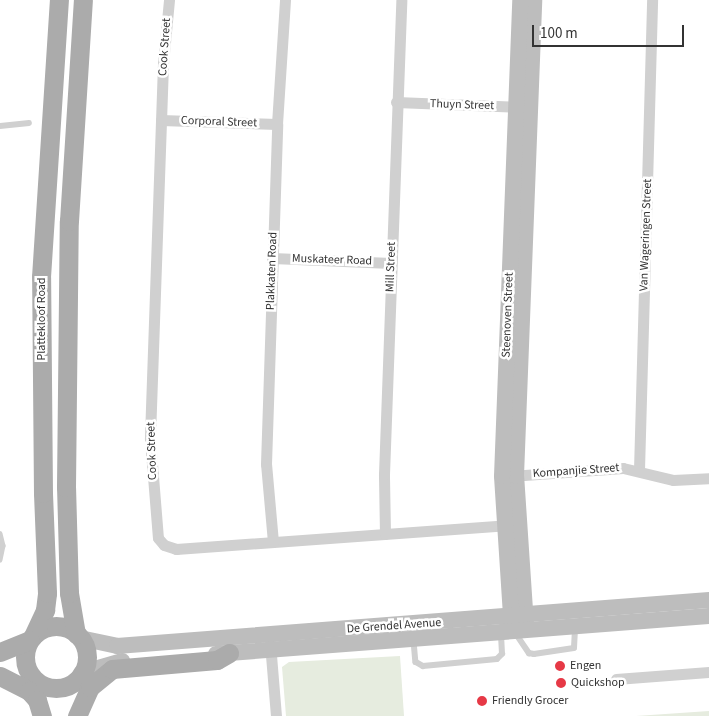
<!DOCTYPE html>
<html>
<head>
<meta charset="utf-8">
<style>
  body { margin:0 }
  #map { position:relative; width:709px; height:716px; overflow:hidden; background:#fff; font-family:"Source Sans 3",sans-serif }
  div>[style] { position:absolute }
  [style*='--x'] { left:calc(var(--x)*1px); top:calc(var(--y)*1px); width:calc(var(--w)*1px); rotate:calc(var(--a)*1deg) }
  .green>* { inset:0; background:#e6ecdf }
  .lane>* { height:5.5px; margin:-2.75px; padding:0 2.75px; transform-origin:2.75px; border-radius:2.75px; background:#d0d0d0 }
  .street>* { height:11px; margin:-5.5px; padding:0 5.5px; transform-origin:5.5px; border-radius:5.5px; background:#d0d0d0 }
  .secondary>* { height:16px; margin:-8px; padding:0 8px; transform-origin:8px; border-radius:8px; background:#bdbdbd }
  .primary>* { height:19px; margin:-9.5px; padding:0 9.5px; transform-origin:9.5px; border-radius:9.5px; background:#ababab }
  .primary>.ring { margin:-9.5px; padding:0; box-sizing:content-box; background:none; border:19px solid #ababab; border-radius:50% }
  .dots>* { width:14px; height:14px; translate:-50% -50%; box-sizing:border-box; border:2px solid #fff; border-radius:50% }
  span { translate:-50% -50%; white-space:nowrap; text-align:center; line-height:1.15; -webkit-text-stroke:5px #fff; paint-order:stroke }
  .street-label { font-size:12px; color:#333 }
  .poi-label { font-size:12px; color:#333 }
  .left { translate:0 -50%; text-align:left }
  .scale { position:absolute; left:532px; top:25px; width:152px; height:22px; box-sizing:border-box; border:2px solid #333; border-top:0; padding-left:6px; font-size:15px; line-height:18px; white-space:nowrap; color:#333; -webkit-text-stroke:4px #fff; paint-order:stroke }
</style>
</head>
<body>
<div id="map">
  <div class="green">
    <div style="clip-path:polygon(400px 656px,404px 716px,286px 716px,282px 667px,289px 662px)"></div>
    <div style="clip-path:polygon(709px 711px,709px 716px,636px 716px)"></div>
  </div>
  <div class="lane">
    <div style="--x:0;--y:126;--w:29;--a:-6"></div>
    <div style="--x:0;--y:534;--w:12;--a:76"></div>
    <div style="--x:3;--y:546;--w:14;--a:102"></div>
    <div style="--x:517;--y:635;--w:22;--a:56"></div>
    <div style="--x:529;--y:653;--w:5;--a:11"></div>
    <div style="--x:534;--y:654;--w:40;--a:-8.5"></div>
    <div style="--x:574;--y:648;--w:20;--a:-87"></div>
    <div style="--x:414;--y:641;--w:21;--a:85"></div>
    <div style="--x:416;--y:662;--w:8;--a:30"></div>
    <div style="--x:423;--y:666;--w:74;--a:-5.4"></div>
    <div style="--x:497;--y:659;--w:7;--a:-45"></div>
    <div style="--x:502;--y:654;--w:20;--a:-93"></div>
  </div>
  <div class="street">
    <div style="--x:169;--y:0;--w:64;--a:95.4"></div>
    <div style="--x:163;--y:64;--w:375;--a:92"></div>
    <div style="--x:150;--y:439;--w:99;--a:85.4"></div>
    <div style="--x:158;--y:538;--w:9;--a:49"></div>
    <div style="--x:164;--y:545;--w:13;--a:18"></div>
    <div style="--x:176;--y:549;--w:336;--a:-4.1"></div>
    <div style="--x:396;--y:102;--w:125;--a:2.3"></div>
    <div style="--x:161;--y:120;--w:116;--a:2"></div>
    <div style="--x:272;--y:258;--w:119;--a:2.4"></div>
    <div style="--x:639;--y:470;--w:470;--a:-88.4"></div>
    <div style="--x:510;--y:476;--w:113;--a:-4"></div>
    <div style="--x:623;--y:468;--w:51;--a:13.5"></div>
    <div style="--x:673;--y:480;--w:36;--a:-3"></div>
    <div style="--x:385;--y:534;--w:60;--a:-91"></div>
    <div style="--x:384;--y:474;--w:474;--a:-87.9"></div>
    <div style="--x:273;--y:542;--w:78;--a:-95.1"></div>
    <div style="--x:266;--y:464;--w:340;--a:-88.1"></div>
    <div style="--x:277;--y:124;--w:124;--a:-86.3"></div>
    <div style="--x:270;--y:643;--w:73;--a:85.3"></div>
    <div style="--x:616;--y:679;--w:93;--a:-4.3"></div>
  </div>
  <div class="secondary">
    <div style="--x:526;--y:625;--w:149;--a:-93.8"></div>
    <div style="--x:516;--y:476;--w:476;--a:-87.8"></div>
    <div style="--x:512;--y:631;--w:155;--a:-93.7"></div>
    <div style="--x:502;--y:476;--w:476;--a:-87.8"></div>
    <div style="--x:80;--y:638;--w:38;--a:12"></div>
    <div style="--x:117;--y:646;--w:594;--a:-4.44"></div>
    <div style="--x:216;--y:654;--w:494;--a:-4.4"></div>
    <div style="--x:81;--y:673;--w:43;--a:-16.3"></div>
  </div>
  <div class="primary">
    <div class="ring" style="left:25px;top:626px;width:43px;height:43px"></div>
    <div style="--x:76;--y:634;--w:42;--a:-99.7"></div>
    <div style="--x:69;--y:593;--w:106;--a:-91.6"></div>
    <div style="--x:66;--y:487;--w:266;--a:-89.4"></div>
    <div style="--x:69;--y:221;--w:221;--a:-86.4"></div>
    <div style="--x:33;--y:636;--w:29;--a:-65"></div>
    <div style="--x:45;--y:610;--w:17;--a:-83"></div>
    <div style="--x:47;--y:593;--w:100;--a:-92.3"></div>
    <div style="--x:43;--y:493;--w:216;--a:-90.5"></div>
    <div style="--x:41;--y:277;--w:278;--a:-86.3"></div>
    <div style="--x:0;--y:652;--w:32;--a:-22"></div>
    <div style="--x:0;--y:676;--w:33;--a:27"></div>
    <div style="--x:29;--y:691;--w:12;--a:48"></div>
    <div style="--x:37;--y:700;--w:17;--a:73"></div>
    <div style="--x:77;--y:716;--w:32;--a:-66"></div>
    <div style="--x:90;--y:687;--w:28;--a:-39"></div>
    <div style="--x:112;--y:669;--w:105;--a:-4.9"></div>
    <div style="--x:217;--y:660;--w:14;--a:-30"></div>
  </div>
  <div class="dots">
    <div style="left:560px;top:666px;background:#e63946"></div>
    <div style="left:561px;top:683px;background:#e63946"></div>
    <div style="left:482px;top:701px;background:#e63946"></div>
  </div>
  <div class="street-label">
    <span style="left:165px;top:47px;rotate:-86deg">Cook Street</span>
    <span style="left:462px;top:105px;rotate:2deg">Thuyn Street</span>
    <span style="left:219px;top:122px;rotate:2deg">Corporal Street</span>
    <span style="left:646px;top:235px;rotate:-88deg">Van Wageringen Street</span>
    <span style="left:332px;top:260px;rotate:2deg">Muskateer Road</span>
    <span style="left:391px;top:267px;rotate:-88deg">Mill Street</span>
    <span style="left:272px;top:271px;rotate:-88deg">Plakkaten Road</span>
    <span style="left:508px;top:315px;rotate:-88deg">Steenoven Street</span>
    <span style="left:42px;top:319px;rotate:-90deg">Plattekloof Road</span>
    <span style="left:152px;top:451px;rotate:-92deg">Cook Street</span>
    <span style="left:576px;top:471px;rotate:-4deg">Kompanjie Street</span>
    <span style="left:394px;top:626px;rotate:-4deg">De Grendel Avenue</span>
  </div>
  <div class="poi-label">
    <span class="left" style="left:570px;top:666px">Engen</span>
    <span class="left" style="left:571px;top:683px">Quickshop</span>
    <span class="left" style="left:492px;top:701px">Friendly Grocer</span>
  </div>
  <div class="scale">100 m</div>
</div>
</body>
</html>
